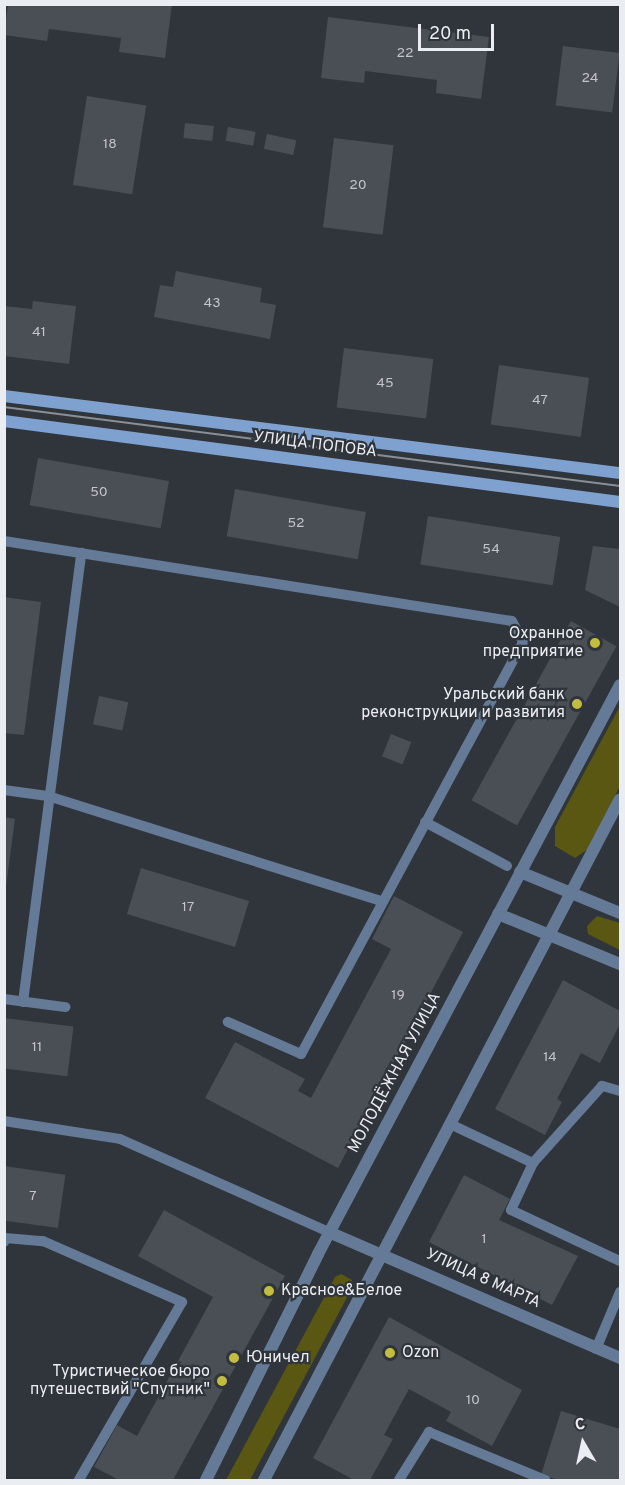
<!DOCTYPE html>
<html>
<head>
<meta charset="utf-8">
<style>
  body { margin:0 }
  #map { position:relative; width:625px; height:1485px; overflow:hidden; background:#30353b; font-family:Overpass,sans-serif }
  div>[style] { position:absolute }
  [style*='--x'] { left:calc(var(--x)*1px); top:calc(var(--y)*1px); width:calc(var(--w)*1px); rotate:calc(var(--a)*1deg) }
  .green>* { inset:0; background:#595712 }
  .building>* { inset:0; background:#4a4e55; transform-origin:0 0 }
  .lane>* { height:10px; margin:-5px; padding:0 5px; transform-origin:5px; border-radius:5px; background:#647a97 }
  .street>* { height:12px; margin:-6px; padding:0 6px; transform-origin:6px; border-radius:6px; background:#647a97 }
  .secondary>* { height:12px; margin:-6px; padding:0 6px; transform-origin:6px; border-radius:6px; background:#7ea1cf }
  .tram>* { height:1.5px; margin:-0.75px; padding:0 0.75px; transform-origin:0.75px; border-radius:0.75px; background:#8b8f94 }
  .dots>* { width:16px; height:16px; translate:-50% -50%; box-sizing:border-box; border:3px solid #30353b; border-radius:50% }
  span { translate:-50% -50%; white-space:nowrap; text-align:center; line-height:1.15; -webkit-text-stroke:4.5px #30353b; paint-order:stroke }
  .number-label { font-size:14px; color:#c2c5ca }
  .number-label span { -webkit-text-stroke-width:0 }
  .street-label { font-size:16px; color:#eaedf1 }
  .poi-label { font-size:16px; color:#eaedf1 }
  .right { translate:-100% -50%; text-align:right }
  .left { translate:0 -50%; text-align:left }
  .frame { position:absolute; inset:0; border:6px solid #eaedf1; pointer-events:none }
  .north { position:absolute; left:553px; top:1413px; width:60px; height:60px; -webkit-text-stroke:4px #30353b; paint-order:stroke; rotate:351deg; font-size:16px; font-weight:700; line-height:24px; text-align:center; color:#eaedf1 }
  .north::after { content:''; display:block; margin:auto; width:21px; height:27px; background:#eaedf1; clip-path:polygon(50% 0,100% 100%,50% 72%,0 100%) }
  .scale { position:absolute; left:418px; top:24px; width:76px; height:27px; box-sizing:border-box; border:3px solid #eaedf1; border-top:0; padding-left:8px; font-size:18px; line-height:21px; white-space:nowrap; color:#eaedf1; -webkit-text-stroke:4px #30353b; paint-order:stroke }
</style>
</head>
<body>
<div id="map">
  <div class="green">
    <div style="clip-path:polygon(620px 706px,620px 786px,588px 849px,575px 858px,555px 846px,555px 827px)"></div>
    <div style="clip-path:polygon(597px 916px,620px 923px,620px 950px,588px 934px,587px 926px)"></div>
    <div style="clip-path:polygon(341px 1274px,352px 1280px,352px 1288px,250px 1480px,226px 1480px,335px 1277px)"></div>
  </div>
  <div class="building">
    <div style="clip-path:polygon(8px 4px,172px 4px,165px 58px,119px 52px,121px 38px,49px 29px,47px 41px,4px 35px)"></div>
    <div style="clip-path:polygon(328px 17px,489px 37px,481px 99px,436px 93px,437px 80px,365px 71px,364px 83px,321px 78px)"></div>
    <div style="left:563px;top:46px;width:57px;height:60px;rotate:7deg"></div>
    <div style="left:87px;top:96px;width:60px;height:90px;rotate:9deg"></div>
    <div style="left:185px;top:123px;width:29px;height:15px;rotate:6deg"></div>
    <div style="left:228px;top:127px;width:28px;height:14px;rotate:10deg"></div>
    <div style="left:267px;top:134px;width:30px;height:15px;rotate:12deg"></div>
    <div style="left:334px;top:138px;width:60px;height:90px;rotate:7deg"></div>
    <div style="clip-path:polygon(176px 271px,262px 288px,260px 302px,276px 305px,270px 339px,154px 317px,160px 285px,173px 287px)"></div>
    <div style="clip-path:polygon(33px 301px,76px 306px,69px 364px,4px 356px,4px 306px,32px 309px)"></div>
    <div style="left:344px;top:348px;width:90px;height:60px;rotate:7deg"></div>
    <div style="left:499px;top:365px;width:91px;height:60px;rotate:8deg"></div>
    <div style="left:38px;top:458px;width:133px;height:48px;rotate:10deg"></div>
    <div style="left:235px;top:489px;width:133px;height:48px;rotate:10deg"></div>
    <div style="left:428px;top:516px;width:134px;height:49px;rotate:9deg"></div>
    <div style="clip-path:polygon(593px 546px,620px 549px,620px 607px,585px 590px)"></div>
    <div style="clip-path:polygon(4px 597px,41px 602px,24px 735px,4px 733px)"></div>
    <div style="left:571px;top:621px;width:52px;height:205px;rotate:29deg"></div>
    <div style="left:99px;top:696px;width:30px;height:29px;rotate:12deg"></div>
    <div style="left:391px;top:734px;width:22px;height:24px;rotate:22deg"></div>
    <div style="clip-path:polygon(4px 817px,15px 819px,6px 886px,4px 886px)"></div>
    <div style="left:141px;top:868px;width:113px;height:48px;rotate:17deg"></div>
    <div style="clip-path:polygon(394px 896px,463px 932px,338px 1168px,205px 1098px,235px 1042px,305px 1079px,298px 1091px,311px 1098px,391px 949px,372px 939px)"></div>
    <div style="clip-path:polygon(563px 980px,620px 1011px,620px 1024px,600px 1063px,581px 1053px,557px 1099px,562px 1102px,545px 1135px,495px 1109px)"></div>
    <div style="left:4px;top:1018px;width:70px;height:50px;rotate:7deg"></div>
    <div style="left:4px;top:1166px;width:62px;height:54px;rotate:8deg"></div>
    <div style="clip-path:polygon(464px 1175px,510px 1199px,499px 1220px,578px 1256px,552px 1305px,429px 1242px)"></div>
    <div style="clip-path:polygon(164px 1210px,285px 1276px,173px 1480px,119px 1480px,94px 1467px,117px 1425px,137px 1436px,213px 1297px,138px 1256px)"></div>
    <div style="clip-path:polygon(389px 1317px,522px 1390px,492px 1446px,446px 1421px,451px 1412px,409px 1389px,384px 1435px,393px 1439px,370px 1480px,354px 1480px,313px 1458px)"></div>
    <div style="clip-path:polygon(561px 1411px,620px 1429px,620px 1480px,559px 1480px,541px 1475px)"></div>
  </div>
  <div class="lane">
    <div style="--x:4;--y:541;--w:514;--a:8.95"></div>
    <div style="--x:512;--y:621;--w:24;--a:62"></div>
    <div style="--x:523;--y:642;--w:468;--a:118.3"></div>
    <div style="--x:301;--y:1054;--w:80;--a:-156.3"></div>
    <div style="--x:4;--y:790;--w:44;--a:7.8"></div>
    <div style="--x:48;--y:796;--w:350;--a:17.5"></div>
    <div style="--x:425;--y:822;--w:93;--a:28.2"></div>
    <div style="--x:4;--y:999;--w:62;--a:7.5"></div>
    <div style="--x:23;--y:1002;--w:453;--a:-82.6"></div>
    <div style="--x:620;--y:1091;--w:19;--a:-164"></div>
    <div style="--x:602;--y:1086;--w:103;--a:131.9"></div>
    <div style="--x:533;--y:1163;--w:52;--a:115.1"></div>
    <div style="--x:511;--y:1210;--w:120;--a:25.1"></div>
    <div style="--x:4;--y:1121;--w:117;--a:8.8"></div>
    <div style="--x:120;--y:1139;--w:231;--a:24"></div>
    <div style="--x:450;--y:1124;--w:92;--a:25.2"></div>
    <div style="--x:4;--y:1242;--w:4;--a:-76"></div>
    <div style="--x:5;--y:1238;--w:38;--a:5"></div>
    <div style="--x:43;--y:1241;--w:152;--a:23.7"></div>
    <div style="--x:182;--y:1302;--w:206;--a:120.1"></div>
    <div style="--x:596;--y:1349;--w:62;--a:-67.2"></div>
    <div style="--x:399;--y:1480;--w:57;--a:-58"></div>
    <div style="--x:429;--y:1432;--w:126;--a:22.5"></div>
  </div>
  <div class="street">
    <div style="--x:520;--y:872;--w:108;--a:22.3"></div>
    <div style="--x:498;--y:914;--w:132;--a:22.3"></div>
    <div style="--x:331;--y:1233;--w:315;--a:23.4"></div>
    <div style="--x:206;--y:1480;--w:252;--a:-63.6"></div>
    <div style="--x:318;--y:1254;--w:644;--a:-62.04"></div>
    <div style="--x:264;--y:1480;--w:768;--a:-62.4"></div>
  </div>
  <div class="secondary">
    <div style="--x:4;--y:396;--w:621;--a:7.13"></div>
    <div style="--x:4;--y:421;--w:621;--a:7.49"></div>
  </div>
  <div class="tram">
    <div style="--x:4;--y:407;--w:621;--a:7.31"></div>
  </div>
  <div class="dots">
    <div style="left:595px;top:643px;background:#c2bd3f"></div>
    <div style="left:577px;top:704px;background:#c2bd3f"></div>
    <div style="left:269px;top:1291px;background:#c2bd3f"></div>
    <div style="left:390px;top:1353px;background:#c2bd3f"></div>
    <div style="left:234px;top:1358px;background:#c2bd3f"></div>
    <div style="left:222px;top:1381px;background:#c2bd3f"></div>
  </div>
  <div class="number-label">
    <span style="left:405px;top:54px">22</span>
    <span style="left:590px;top:79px">24</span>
    <span style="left:110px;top:145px">18</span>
    <span style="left:358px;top:186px">20</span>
    <span style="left:212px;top:304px">43</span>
    <span style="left:39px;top:333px">41</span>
    <span style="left:385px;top:384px">45</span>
    <span style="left:540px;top:401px">47</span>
    <span style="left:99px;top:493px">50</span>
    <span style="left:296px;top:524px">52</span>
    <span style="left:491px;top:550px">54</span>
    <span style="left:188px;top:908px">17</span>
    <span style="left:398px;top:996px">19</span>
    <span style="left:37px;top:1048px">11</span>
    <span style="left:550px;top:1058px">14</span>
    <span style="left:33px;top:1197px">7</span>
    <span style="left:484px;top:1240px">1</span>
    <span style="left:473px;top:1401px">10</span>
  </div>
  <div class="street-label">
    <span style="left:315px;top:445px;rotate:7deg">УЛИЦА ПОПОВА</span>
    <span style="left:395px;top:1073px;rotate:-62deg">МОЛОДЁЖНАЯ УЛИЦА</span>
    <span style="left:483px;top:1279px;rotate:24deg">УЛИЦА 8 МАРТА</span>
  </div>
  <div class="poi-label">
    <span class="right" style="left:583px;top:643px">Охранное<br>предприятие</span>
    <span class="right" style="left:565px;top:704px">Уральский банк<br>реконструкции и развития</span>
    <span class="left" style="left:281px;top:1291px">Красное&amp;Белое</span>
    <span class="left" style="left:402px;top:1353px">Ozon</span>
    <span class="left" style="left:246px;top:1358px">Юничел</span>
    <span class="right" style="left:210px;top:1381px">Туристическое бюро<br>путешествий "Спутник"</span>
  </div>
  <div class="frame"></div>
  <div class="north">С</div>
  <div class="scale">20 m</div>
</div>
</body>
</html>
